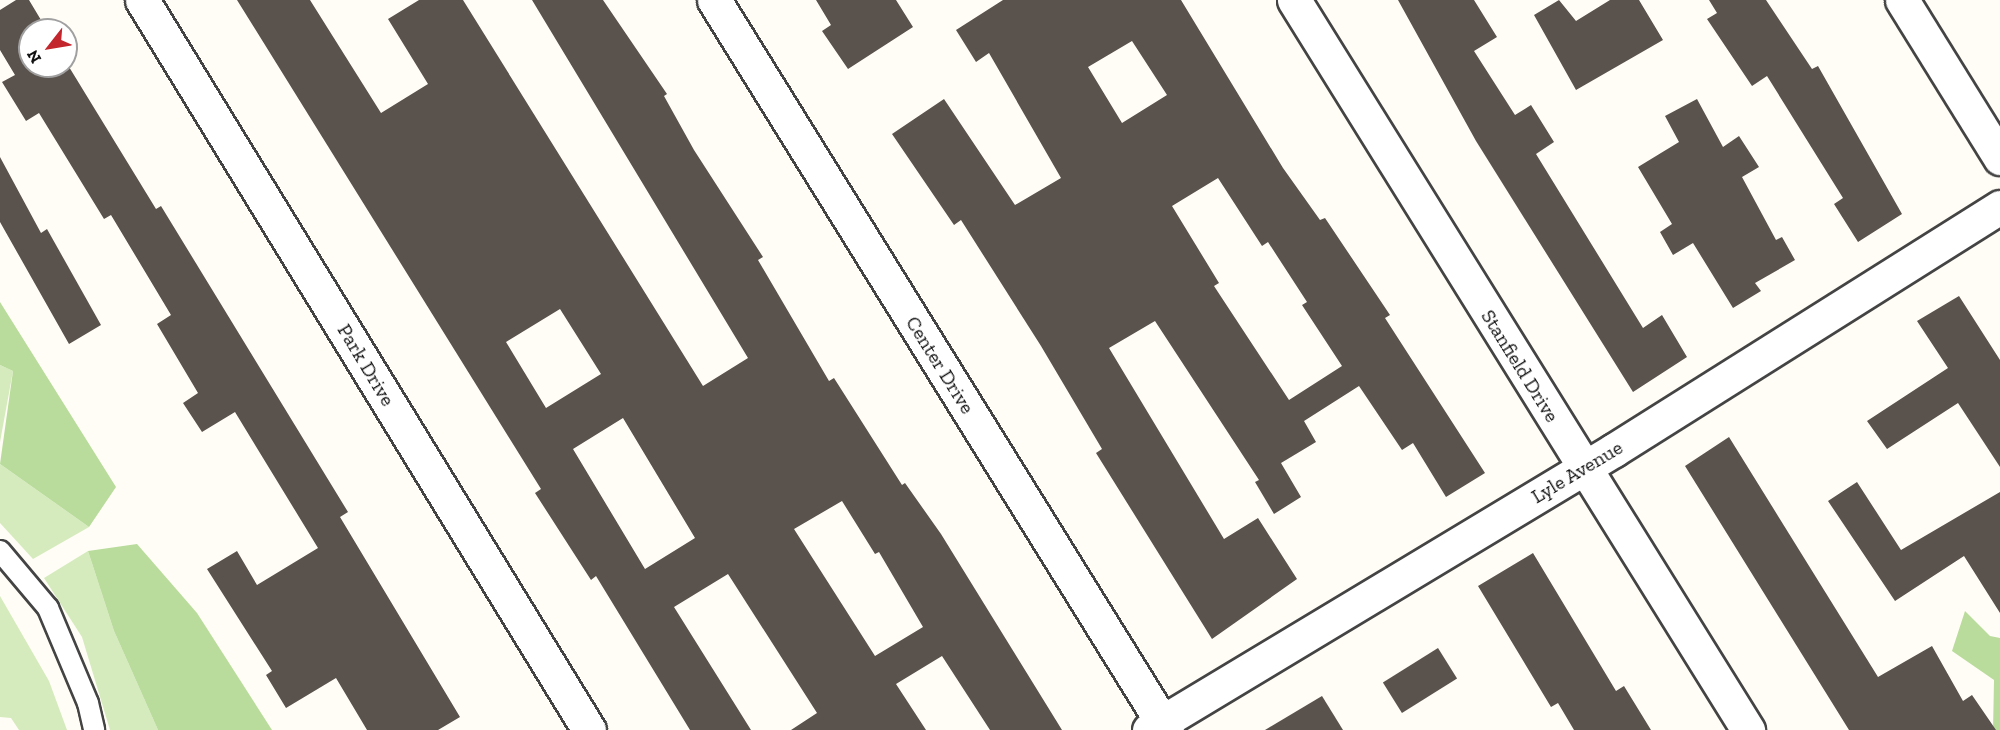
<!DOCTYPE html>
<html>
<head>
<meta charset="utf-8">
<style>
  body { margin:0 }
  #map { position:relative; width:2000px; height:730px; overflow:hidden; background:#fffdf5; font-family:"Zilla Slab",serif }
  div>[style] { position:absolute }
  [style*='--x'] { left:calc(var(--x)*1px); top:calc(var(--y)*1px); width:calc(var(--w)*1px); rotate:calc(var(--a)*1deg) }
  .green>* { inset:0; background:#d5ebbd }
  .forest>* { inset:0; background:#b9dc9c }
  .building>* { inset:0; background:#5a524d; transform-origin:0 0 }
  .roads { filter:drop-shadow(2px 0 #444) drop-shadow(-2px 0 #444) drop-shadow(0 2px #444) drop-shadow(0 -2px #444) }
  .lane>* { height:20px; margin:-10px; padding:0 10px; transform-origin:10px; border-radius:10px; background:#fff }
  .street>* { height:33px; margin:-16.5px; padding:0 16.5px; transform-origin:16.5px; border-radius:16.5px; background:#fff }
  span { translate:-50% -50%; white-space:nowrap; text-align:center; line-height:1.15; -webkit-text-stroke:6px #fff; paint-order:stroke }
  .street-label { font-size:20px; color:#111 }
  .north { position:absolute; left:18px; top:18px; width:60px; height:60px; box-sizing:border-box; background:#fff; border:2px solid #a0a0a0; border-radius:50%; rotate:239deg; font-size:16px; font-weight:700; line-height:24px; text-align:center; color:#111 }
  .north::after { content:''; display:block; margin:auto; width:21px; height:27px; background:#c4262e; clip-path:polygon(50% 0,100% 100%,50% 72%,0 100%) }
</style>
</head>
<body>
<div id="map">
  <div class="green">
    <div style="clip-path:polygon(0 365px,13px 371px,0 442px)"></div>
    <div style="clip-path:polygon(0 464px,89px 527px,33px 559px,0 523px)"></div>
    <div style="clip-path:polygon(88px 551px,114px 631px,158px 730px,110px 730px,82px 637px,44px 578px)"></div>
    <div style="clip-path:polygon(0 596px,49px 681px,67px 730px,19px 730px,11px 718px,0 717px)"></div>
  </div>
  <div class="forest">
    <div style="clip-path:polygon(0 302px,116px 487px,89px 527px,0 464px,13px 371px,0 365px)"></div>
    <div style="clip-path:polygon(137px 544px,197px 613px,272px 730px,158px 730px,114px 631px,88px 551px)"></div>
    <div style="clip-path:polygon(1965px 611px,1990px 636px,2000px 638px,2000px 730px,1993px 730px,1994px 680px,1952px 651px)"></div>
  </div>
  <div class="building">
    <div style="clip-path:polygon(16px 0,29px 0,47px 30px,30px 30px,30px 66px,66px 66px,66px 62px,156px 209px,161px 206px,348px 512px,340px 517px,460px 717px,438px 730px,367px 730px,336px 678px,286px 708px,266px 675px,272px 671px,207px 569px,237px 551px,257px 585px,318px 548px,235px 412px,202px 432px,183px 403px,198px 393px,157px 324px,171px 315px,111px 215px,104px 219px,39px 113px,26px 121px,2px 82px,15px 75px,0 50px,0 10px)"></div>
    <div style="clip-path:polygon(evenodd,237px 0,310px 0,381px 113px,428px 84px,388px 19px,419px 0,463px 0,703px 386px,748px 358px,532px 0,603px 0,667px 94px,664px 96px,694px 150px,763px 257px,758px 260px,829px 381px,834px 378px,902px 485px,905px 483px,941px 534px,1062px 730px,990px 730px,942px 656px,896px 684px,926px 730px,791px 730px,817px 713px,728px 574px,674px 607px,751px 730px,690px 730px,596px 576px,591px 580px,535px 493px,541px 489px,237px 0,560px 309px,601px 374px,546px 408px,506px 342px,560px 309px,237px 0,623px 418px,695px 538px,645px 569px,573px 449px,623px 418px,237px 0,842px 501px,875px 554px,879px 552px,923px 627px,875px 656px,794px 529px,842px 501px)"></div>
    <div style="clip-path:polygon(816px 0,896px 0,913px 27px,848px 69px,822px 31px,831px 25px)"></div>
    <div style="clip-path:polygon(evenodd,1003px 0,1181px 0,1283px 168px,1320px 220px,1325px 218px,1390px 315px,1385px 318px,1485px 473px,1446px 497px,1413px 443px,1402px 450px,1359px 386px,1304px 421px,1316px 442px,1281px 463px,1301px 497px,1274px 514px,1255px 482px,1259px 480px,1155px 321px,1109px 348px,1224px 539px,1258px 518px,1297px 579px,1212px 639px,1096px 453px,1102px 449px,1041px 346px,961px 220px,954px 225px,892px 134px,944px 99px,1015px 205px,1061px 178px,989px 53px,976px 62px,956px 30px,1003px 0,1132px 41px,1167px 95px,1122px 123px,1088px 67px,1132px 41px,1003px 0,1218px 178px,1262px 246px,1268px 242px,1307px 302px,1302px 305px,1342px 366px,1289px 400px,1214px 286px,1219px 283px,1172px 206px,1218px 178px)"></div>
    <div style="clip-path:polygon(1398px 0,1474px 0,1497px 37px,1474px 51px,1515px 115px,1531px 105px,1554px 142px,1536px 154px,1643px 328px,1662px 315px,1687px 357px,1633px 392px,1476px 141px)"></div>
    <div style="clip-path:polygon(1559px 0,1576px 21px,1610px 0,1639px 0,1663px 40px,1576px 90px,1534px 15px)"></div>
    <div style="clip-path:polygon(1709px 0,1766px 0,1812px 69px,1818px 66px,1902px 214px,1858px 242px,1834px 204px,1843px 198px,1767px 76px,1752px 86px,1707px 19px,1717px 13px)"></div>
    <div style="clip-path:polygon(1697px 99px,1723px 147px,1739px 136px,1759px 167px,1742px 177px,1776px 240px,1782px 237px,1795px 260px,1755px 283px,1761px 291px,1733px 308px,1693px 243px,1673px 255px,1660px 232px,1672px 224px,1638px 167px,1679px 142px,1665px 116px)"></div>
    <div style="clip-path:polygon(0 157px,41px 233px,47px 229px,101px 325px,69px 344px,0 222px)"></div>
    <div style="clip-path:polygon(1959px 296px,2000px 360px,2000px 467px,1958px 403px,1887px 449px,1867px 421px,1948px 368px,1917px 321px)"></div>
    <div style="clip-path:polygon(1729px 437px,1878px 677px,1932px 646px,1963px 701px,1972px 695px,1996px 730px,1849px 730px,1685px 466px)"></div>
    <div style="clip-path:polygon(1857px 482px,1901px 550px,2000px 492px,2000px 613px,1964px 556px,1895px 601px,1828px 501px)"></div>
    <div style="clip-path:polygon(1533px 553px,1616px 691px,1624px 686px,1651px 730px,1574px 730px,1558px 703px,1551px 707px,1478px 586px)"></div>
    <div style="left:1438px;top:648px;width:36px;height:65px;rotate:58deg"></div>
    <div style="clip-path:polygon(1322px 696px,1343px 730px,1265px 730px)"></div>
  </div>
  <div class="roads">
    <div class="lane">
      <div style="--x:0;--y:551;--w:75;--a:49.9"></div>
      <div style="--x:48;--y:608;--w:103;--a:67.2"></div>
      <div style="--x:88;--y:703;--w:28;--a:77"></div>
    </div>
    <div class="street">
      <div style="--x:142;--y:0;--w:856;--a:58.52"></div>
      <div style="--x:714;--y:0;--w:859;--a:58.18"></div>
      <div style="--x:1294;--y:0;--w:860;--a:58.12"></div>
      <div style="--x:1902;--y:0;--w:186;--a:58.2"></div>
      <div style="--x:1149;--y:730;--w:543;--a:-31.05"></div>
      <div style="--x:1614;--y:450;--w:456;--a:-32.2"></div>
    </div>
  </div>
  <div class="street-label">
    <span style="left:366px;top:365px;rotate:59deg">Park Drive</span>
    <span style="left:940px;top:365px;rotate:58deg">Center Drive</span>
    <span style="left:1520px;top:366px;rotate:58deg">Stanfield Drive</span>
    <span style="left:1577px;top:472px;rotate:-31deg">Lyle Avenue</span>
  </div>
  <div class="north">N</div>
</div>
</body>
</html>
